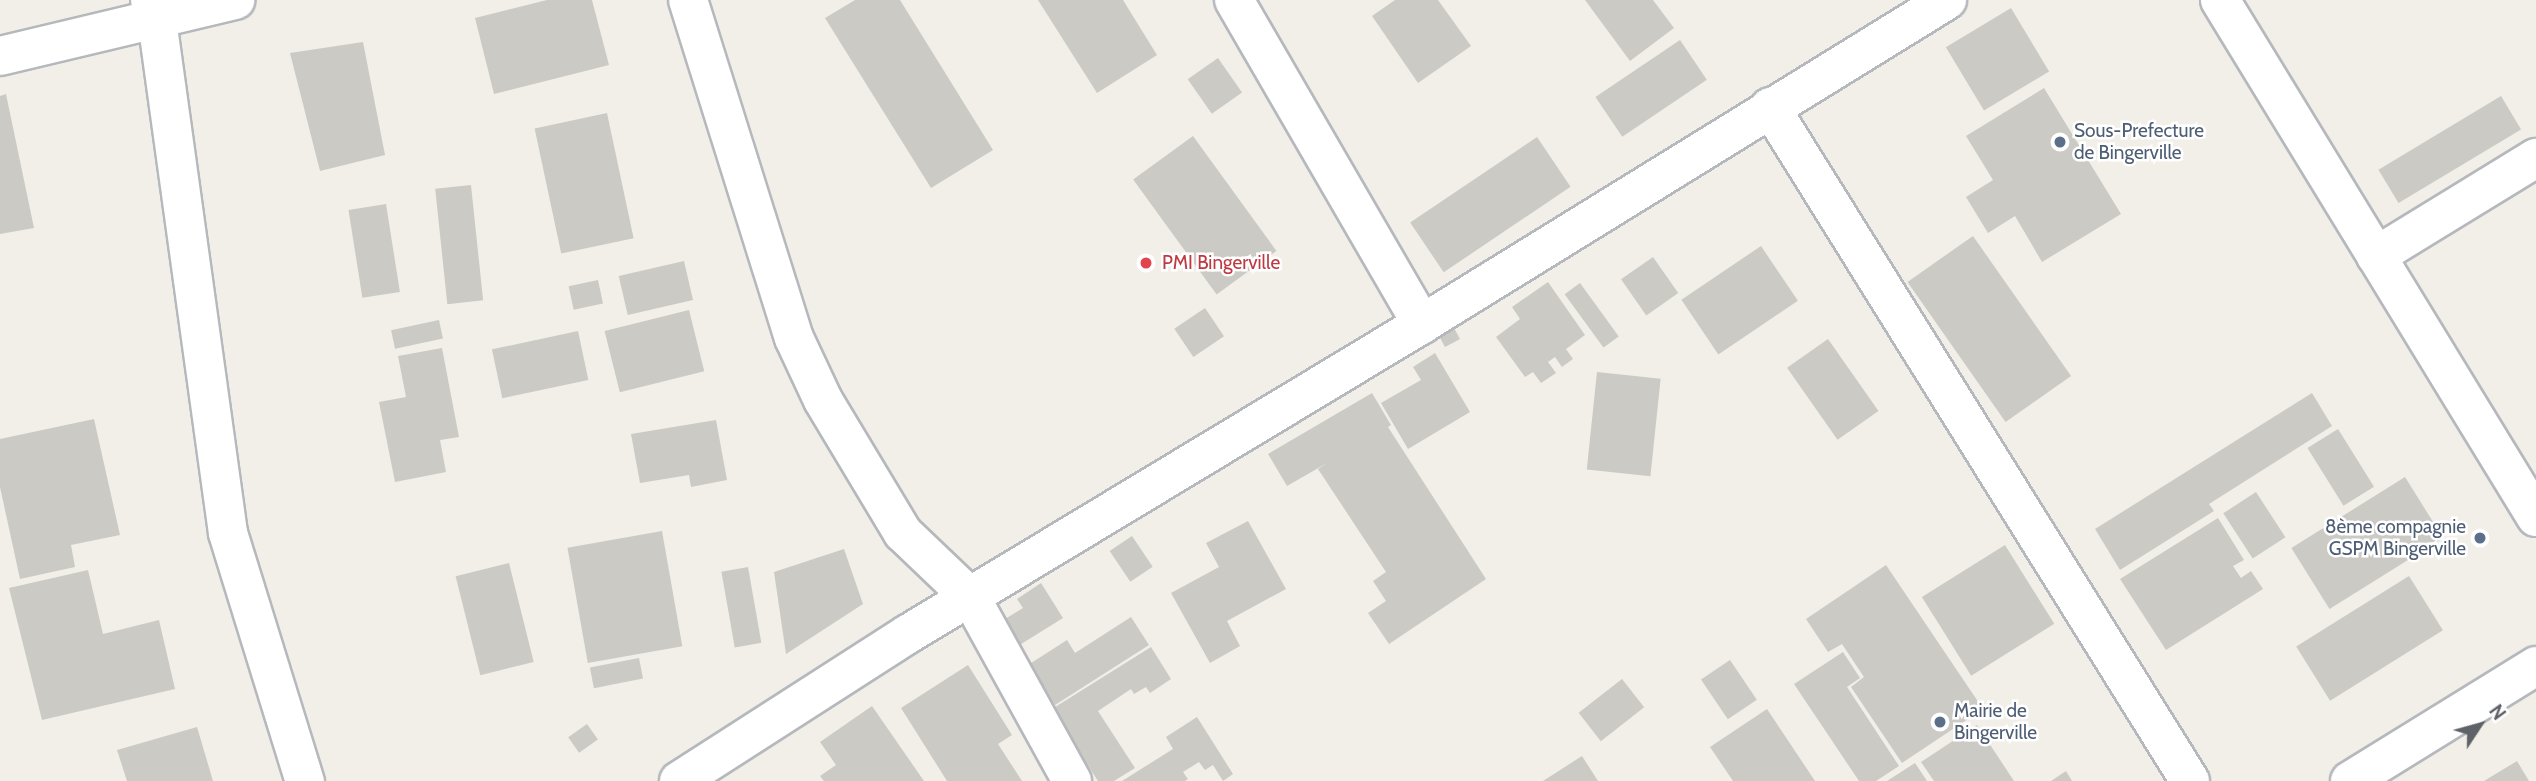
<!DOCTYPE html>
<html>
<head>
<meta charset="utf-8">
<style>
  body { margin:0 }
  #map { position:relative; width:2536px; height:781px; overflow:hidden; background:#f1efe8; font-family:Cabin,sans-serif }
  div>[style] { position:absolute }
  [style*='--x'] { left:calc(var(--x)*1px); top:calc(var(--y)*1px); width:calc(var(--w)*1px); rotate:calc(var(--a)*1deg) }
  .building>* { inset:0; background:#cccac5; transform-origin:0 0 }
  .roads { filter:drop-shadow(2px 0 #b5b8bc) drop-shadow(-2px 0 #b5b8bc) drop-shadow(0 2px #b5b8bc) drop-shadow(0 -2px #b5b8bc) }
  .minor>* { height:38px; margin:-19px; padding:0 19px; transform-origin:19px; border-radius:19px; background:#fff }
  .secondary>* { height:38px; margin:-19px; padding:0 19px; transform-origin:19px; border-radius:19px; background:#fff }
  .dots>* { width:19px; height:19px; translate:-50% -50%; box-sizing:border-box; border:4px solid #fff; border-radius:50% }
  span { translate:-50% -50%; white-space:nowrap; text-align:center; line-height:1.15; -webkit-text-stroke:5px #fff; paint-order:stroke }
  .service-label { font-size:19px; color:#4e5e75 }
  .left { translate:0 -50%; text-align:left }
  .right { translate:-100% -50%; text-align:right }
  .health-label { font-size:19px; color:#be3a42 }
  .north { position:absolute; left:2445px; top:690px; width:70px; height:70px; -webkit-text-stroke:5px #fff; paint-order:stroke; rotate:54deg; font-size:19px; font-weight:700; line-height:28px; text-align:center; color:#5f6368 }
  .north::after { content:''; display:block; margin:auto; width:24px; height:32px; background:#5f6368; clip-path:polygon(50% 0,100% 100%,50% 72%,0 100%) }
</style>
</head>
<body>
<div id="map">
  <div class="building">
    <div style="clip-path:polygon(547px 0,592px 0,609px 65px,494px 94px,475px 18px)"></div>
    <div style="clip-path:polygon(855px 0,900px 0,993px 150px,931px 188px,825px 18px)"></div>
    <div style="clip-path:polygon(1038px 0,1123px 0,1157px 55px,1097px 93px)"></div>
    <div style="clip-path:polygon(1395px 0,1438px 0,1471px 46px,1418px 83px,1372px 16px)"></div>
    <div style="clip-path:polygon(1585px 0,1653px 0,1674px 28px,1630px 61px)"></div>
    <div style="left:2011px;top:8px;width:74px;height:76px;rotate:59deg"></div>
    <div style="left:1680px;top:40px;width:48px;height:102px;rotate:56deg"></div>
    <div style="clip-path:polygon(363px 42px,385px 155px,320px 171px,290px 53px)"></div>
    <div style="left:1218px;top:58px;width:42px;height:37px;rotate:55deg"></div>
    <div style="clip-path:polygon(2044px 88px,2121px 214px,2042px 262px,2015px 216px,1988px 233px,1966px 197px,1993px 180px,1966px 136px)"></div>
    <div style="clip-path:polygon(6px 94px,34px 228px,0 234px,0 96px)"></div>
    <div style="left:2501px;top:96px;width:39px;height:143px;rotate:59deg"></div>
    <div style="left:607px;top:113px;width:128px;height:74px;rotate:78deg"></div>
    <div style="left:1193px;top:136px;width:142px;height:74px;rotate:54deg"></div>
    <div style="left:1537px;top:137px;width:60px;height:153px;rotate:56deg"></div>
    <div style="left:471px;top:185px;width:116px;height:36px;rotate:84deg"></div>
    <div style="left:386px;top:204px;width:89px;height:38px;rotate:81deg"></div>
    <div style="left:1973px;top:236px;width:171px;height:80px;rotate:55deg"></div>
    <div style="left:1761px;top:246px;width:66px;height:96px;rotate:56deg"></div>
    <div style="left:1653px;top:257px;width:44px;height:39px;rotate:55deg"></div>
    <div style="left:684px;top:261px;width:40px;height:67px;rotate:77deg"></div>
    <div style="left:598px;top:280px;width:24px;height:30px;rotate:78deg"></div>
    <div style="clip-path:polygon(1548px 282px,1585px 335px,1566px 349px,1573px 359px,1562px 367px,1555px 357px,1548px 362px,1556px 373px,1541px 383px,1533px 372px,1525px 377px,1496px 337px,1520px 319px,1512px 307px)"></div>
    <div style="left:1580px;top:283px;width:66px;height:19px;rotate:54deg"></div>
    <div style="left:1205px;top:308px;width:34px;height:37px;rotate:56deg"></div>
    <div style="left:689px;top:310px;width:63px;height:87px;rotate:76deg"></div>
    <div style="left:439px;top:320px;width:19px;height:49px;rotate:78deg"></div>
    <div style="left:1452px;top:324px;width:17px;height:17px;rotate:62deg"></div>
    <div style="left:578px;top:331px;width:50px;height:88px;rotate:78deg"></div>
    <div style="left:1828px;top:339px;width:88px;height:50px;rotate:55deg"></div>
    <div style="clip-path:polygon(442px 348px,459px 437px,440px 440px,446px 472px,395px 482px,379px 402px,406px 397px,398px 356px)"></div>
    <div style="clip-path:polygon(1435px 353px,1470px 412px,1408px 449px,1381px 403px,1421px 380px,1413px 367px)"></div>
    <div style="left:1597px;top:372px;width:64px;height:98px;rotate:6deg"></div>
    <div style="clip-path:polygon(1372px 393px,1391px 425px,1388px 427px,1486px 579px,1389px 644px,1368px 613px,1386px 601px,1373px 581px,1386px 572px,1318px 469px,1327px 463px,1287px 486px,1268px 454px)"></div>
    <div style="clip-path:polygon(2312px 393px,2332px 426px,2209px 504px,2214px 511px,2120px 570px,2095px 529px)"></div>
    <div style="clip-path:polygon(94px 419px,120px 535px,71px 545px,75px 567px,20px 579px,0 487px,0 439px)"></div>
    <div style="clip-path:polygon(716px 420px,727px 480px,691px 487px,689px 475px,640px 483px,631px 434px)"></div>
    <div style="left:2338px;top:429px;width:68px;height:36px;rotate:58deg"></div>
    <div style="left:2405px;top:477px;width:72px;height:134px;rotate:58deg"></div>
    <div style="left:2256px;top:492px;width:54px;height:39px;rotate:57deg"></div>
    <div style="clip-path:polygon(2218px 518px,2244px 560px,2233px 566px,2241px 578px,2251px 571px,2263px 589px,2166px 650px,2120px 579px)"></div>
    <div style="clip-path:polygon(1248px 521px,1286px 589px,1227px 621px,1240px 646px,1210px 663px,1171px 593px,1219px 567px,1206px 543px)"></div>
    <div style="left:662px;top:531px;width:117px;height:96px;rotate:80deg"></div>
    <div style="left:1132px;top:536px;width:37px;height:27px;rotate:56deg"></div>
    <div style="left:2005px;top:545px;width:93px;height:98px;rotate:58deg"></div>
    <div style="clip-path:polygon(844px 549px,863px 604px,786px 654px,774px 572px)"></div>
    <div style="left:509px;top:563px;width:102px;height:55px;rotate:76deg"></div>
    <div style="clip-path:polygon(1886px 565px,1983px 709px,1902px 763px,1851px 687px,1864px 677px,1842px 644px,1828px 652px,1806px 619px)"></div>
    <div style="left:748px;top:567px;width:77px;height:27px;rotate:80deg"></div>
    <div style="clip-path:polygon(88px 570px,103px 634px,159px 620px,175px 689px,42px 720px,9px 588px)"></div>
    <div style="left:2409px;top:576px;width:64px;height:133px;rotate:58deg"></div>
    <div style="clip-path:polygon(1041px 583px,1063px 618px,1013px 649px,997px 624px,1023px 608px,1017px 599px)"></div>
    <div style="clip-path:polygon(1131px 617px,1149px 645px,1055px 705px,1028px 665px,1067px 640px,1075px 653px)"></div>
    <div style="clip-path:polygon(1151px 647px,1171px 679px,1150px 693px,1146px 687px,1134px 694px,1131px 689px,1098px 711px,1135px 768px,1114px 781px,1098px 781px,1052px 709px)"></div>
    <div style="clip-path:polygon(1843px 652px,1860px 678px,1847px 687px,1899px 766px,1876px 781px,1859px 781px,1794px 684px)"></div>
    <div style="left:639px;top:658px;width:21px;height:50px;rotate:79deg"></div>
    <div style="left:1730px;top:660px;width:48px;height:35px;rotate:56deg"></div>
    <div style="clip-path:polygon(968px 665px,1012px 735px,998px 744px,1022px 781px,947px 781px,901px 708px)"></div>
    <div style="left:1622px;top:679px;width:36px;height:55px;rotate:52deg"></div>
    <div style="clip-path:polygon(872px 706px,924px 781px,824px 781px,820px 776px,836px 765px,820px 742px)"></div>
    <div style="clip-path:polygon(1767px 709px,1815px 781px,1733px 781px,1710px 747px)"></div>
    <div style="clip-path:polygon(1197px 717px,1233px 774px,1223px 781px,1213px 765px,1205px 770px,1199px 762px,1183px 772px,1188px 779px,1185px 781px,1122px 781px,1173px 749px,1166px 737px)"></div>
    <div style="left:587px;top:724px;width:19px;height:23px;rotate:55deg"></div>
    <div style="clip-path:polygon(1977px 725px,2014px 781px,1934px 781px,1921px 762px)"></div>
    <div style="clip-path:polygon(197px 727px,213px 781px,127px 781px,117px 750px)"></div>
    <div style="clip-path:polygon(1582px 756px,1598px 781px,1543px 781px)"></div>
    <div style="clip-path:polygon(2517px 761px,2529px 781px,2484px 781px)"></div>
    <div style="clip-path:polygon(1915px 763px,1927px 781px,1887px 781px)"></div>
    <div style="clip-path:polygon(2066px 771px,2072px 781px,2051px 781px)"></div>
  </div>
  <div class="roads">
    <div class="minor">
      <div style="--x:150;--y:0;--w:21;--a:71"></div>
      <div style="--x:157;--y:20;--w:518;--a:82.12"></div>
      <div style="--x:228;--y:533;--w:260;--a:72.8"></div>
      <div style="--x:688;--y:0;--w:354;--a:72.6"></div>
      <div style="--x:794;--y:338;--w:68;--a:64.9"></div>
      <div style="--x:823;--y:400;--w:155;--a:59"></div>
      <div style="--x:903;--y:533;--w:94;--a:43.7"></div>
      <div style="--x:971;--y:598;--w:209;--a:61.1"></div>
      <div style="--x:1234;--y:0;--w:375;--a:59.9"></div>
      <div style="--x:0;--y:56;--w:242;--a:-13.4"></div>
      <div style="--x:1770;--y:107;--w:794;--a:58.07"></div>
      <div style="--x:2376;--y:256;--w:188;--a:-31.5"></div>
      <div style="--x:679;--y:781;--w:272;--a:-32.7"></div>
      <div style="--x:908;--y:634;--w:600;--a:-31.09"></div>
      <div style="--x:1422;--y:324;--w:617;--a:-31.68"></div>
      <div style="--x:2350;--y:781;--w:219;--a:-31.7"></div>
    </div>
    <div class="secondary">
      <div style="--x:2220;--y:0;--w:606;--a:58.57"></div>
    </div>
  </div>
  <div class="dots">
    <div style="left:2060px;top:142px;background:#5c6f8a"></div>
    <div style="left:1146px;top:263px;background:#e0444e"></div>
    <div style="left:2480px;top:538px;background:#5c6f8a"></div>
    <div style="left:1940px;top:722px;background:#5c6f8a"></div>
  </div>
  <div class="service-label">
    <span class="left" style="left:2074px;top:142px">Sous-Prefecture<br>de Bingerville</span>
    <span class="right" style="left:2466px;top:538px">8ème compagnie<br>GSPM Bingerville</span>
    <span class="left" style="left:1954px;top:722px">Mairie de<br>Bingerville</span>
  </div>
  <div class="health-label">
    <span class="left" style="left:1162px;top:263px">PMI Bingerville</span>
  </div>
  <div class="north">N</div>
</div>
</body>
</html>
